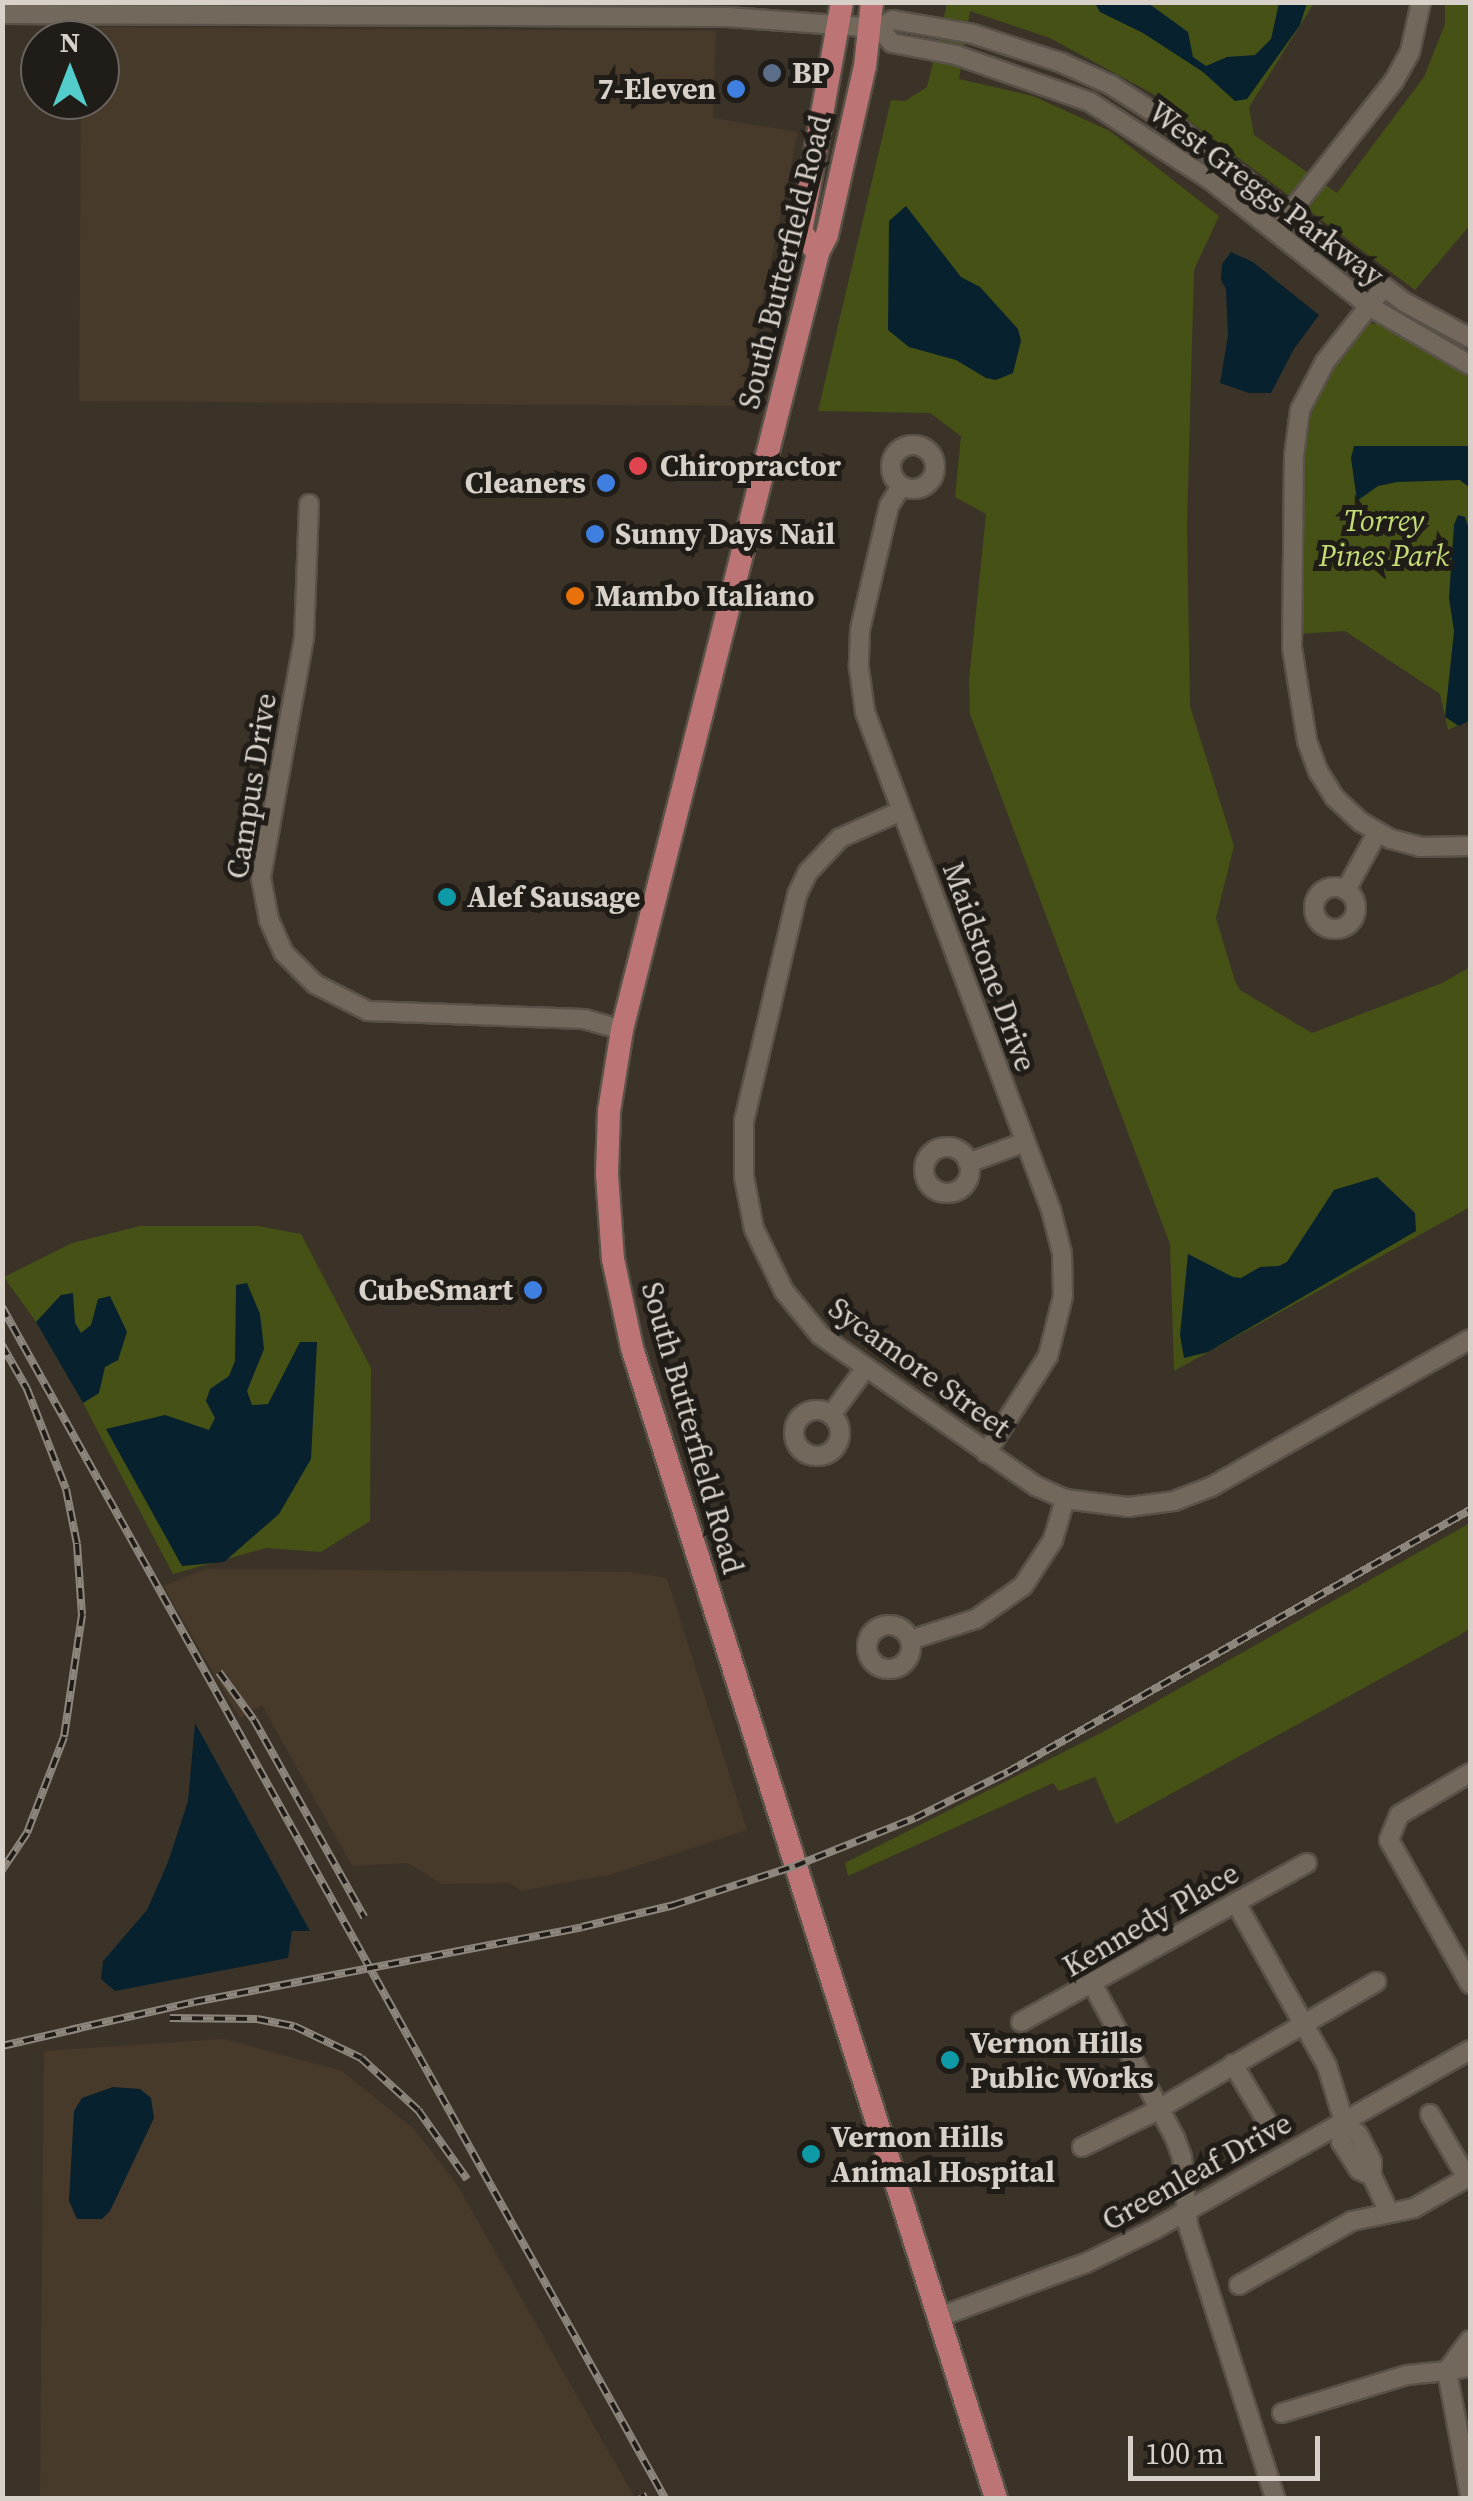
<!DOCTYPE html>
<html>
<head>
<meta charset="utf-8">
<style>
  body { margin:0 }
  #map { position:relative; width:1473px; height:2501px; overflow:hidden; background:#3c3328; font-family:"Source Serif 4",serif }
  div>[style] { position:absolute }
  [style*='--x'] { left:calc(var(--x)*1px); top:calc(var(--y)*1px); width:calc(var(--w)*1px); rotate:calc(var(--a)*1deg) }
  .built>* { inset:0; background:#473a2a }
  .green>* { inset:0; background:#455115 }
  .water>* { inset:0; background:#08212e }
  .roads { filter:drop-shadow(2px 0 #595248) drop-shadow(-2px 0 #595248) drop-shadow(0 2px #595248) drop-shadow(0 -2px #595248) }
  .minor>* { height:18px; margin:-9px; padding:0 9px; transform-origin:9px; border-radius:9px; background:#72685c }
  .minor>.ring { margin:-9px; padding:0; box-sizing:content-box; background:none; border:18px solid #72685c; border-radius:50% }
  .major>* { height:22px; margin:-11px; padding:0 11px; transform-origin:11px; border-radius:11px; background:#bc7574 }
  .rail>* { height:8px; margin-top:-4px; transform-origin:0; background:repeating-linear-gradient(90deg,#201c17 0 11px,#8d867d 0 22px); box-sizing:border-box; border-block:2px solid #8d867d }
  .dots>* { width:28px; height:28px; translate:-50% -50%; box-sizing:border-box; border:5px solid #201c17; border-radius:50% }
  span { translate:-50% -50%; white-space:nowrap; text-align:center; line-height:1.15; -webkit-text-stroke:10px #201c17; paint-order:stroke }
  .poi-label { font-size:30px; color:#d7d1ca; font-weight:700 }
  .left { translate:0 -50%; text-align:left }
  .right { translate:-100% -50%; text-align:right }
  .street-label { font-size:30px; color:#d7d1ca }
  .park-label { font-size:30px; color:#c4db76; font-style:italic }
  .frame { position:absolute; inset:0; border:5px solid #d7d1ca; pointer-events:none }
  .north { position:absolute; left:20px; top:20px; width:100px; height:100px; box-sizing:border-box; background:#201c17; border:2px solid #69645f; border-radius:50%; rotate:0deg; font-size:28px; font-weight:700; line-height:40px; text-align:center; color:#d7d1ca }
  .north::after { content:''; display:block; margin:auto; width:35px; height:45px; background:#52cdcc; clip-path:polygon(50% 0,100% 100%,50% 72%,0 100%) }
  .scale { position:absolute; left:1128px; top:2436px; width:192px; height:45px; box-sizing:border-box; border:5px solid #d7d1ca; border-top:0; padding-left:12px; font-size:30px; line-height:35px; white-space:nowrap; color:#d7d1ca; -webkit-text-stroke:8px #201c17; paint-order:stroke }
</style>
</head>
<body>
<div id="map">
  <div class="built">
    <div style="clip-path:polygon(81px 27px,716px 31px,713px 118px,798px 132px,741px 406px,79px 401px,81px 100px,100px 100px,100px 40px,81px 40px)"></div>
    <div style="clip-path:polygon(206px 1569px,630px 1572px,667px 1578px,747px 1830px,612px 1874px,521px 1891px,510px 1883px,442px 1884px,408px 1863px,352px 1866px,262px 1705px,240px 1718px,163px 1586px)"></div>
    <div style="clip-path:polygon(224px 2039px,342px 2071px,413px 2128px,456px 2183px,635px 2498px,40px 2498px,44px 2051px)"></div>
  </div>
  <div class="green">
    <div style="clip-path:polygon(947px 3px,1314px 3px,1249px 107px,1254px 135px,1337px 193px,1424px 77px,1445px 24px,1445px 3px,1470px 3px,1470px 225px,1415px 290px,1153px 94px,1050px 38px,970px 11px,959px 79px,1033px 96px,1110px 131px,1219px 216px,1194px 270px,1187px 525px,1190px 706px,1234px 846px,1216px 918px,1235px 981px,1240px 990px,1312px 1033px,1442px 983px,1470px 967px,1470px 1207px,1174px 1371px,1170px 1244px,970px 714px,969px 680px,986px 514px,955px 497px,961px 436px,930px 413px,818px 411px,891px 100px,905px 101px,927px 87px)"></div>
    <div style="clip-path:polygon(1363px 323px,1384px 324px,1470px 371px,1470px 719px,1448px 730px,1440px 694px,1345px 631px,1296px 634px,1300px 446px,1305px 415px,1343px 347px)"></div>
    <div style="clip-path:polygon(140px 1226px,258px 1226px,301px 1234px,371px 1368px,370px 1521px,321px 1552px,266px 1548px,173px 1574px,83px 1403px,36px 1322px,4px 1277px,72px 1243px)"></div>
    <div style="clip-path:polygon(1470px 1523px,1470px 1628px,1460px 1635px,1116px 1824px,1095px 1777px,1059px 1791px,1053px 1783px,848px 1876px,845px 1863px,1101px 1733px)"></div>
  </div>
  <div class="water">
    <div style="clip-path:polygon(1095px 3px,1148px 3px,1188px 32px,1193px 57px,1206px 66px,1227px 57px,1255px 55px,1271px 39px,1279px 3px,1307px 3px,1300px 25px,1247px 99px,1235px 101px,1203px 72px,1143px 33px,1100px 12px)"></div>
    <div style="clip-path:polygon(906px 206px,961px 277px,980px 287px,1018px 329px,1021px 341px,1013px 373px,996px 380px,986px 378px,956px 360px,909px 347px,888px 330px,889px 221px)"></div>
    <div style="clip-path:polygon(1231px 252px,1253px 262px,1319px 315px,1294px 349px,1271px 393px,1249px 393px,1220px 383px,1228px 336px,1226px 289px,1221px 280px,1222px 264px)"></div>
    <div style="clip-path:polygon(1354px 446px,1470px 446px,1470px 488px,1460px 480px,1397px 482px,1378px 486px,1357px 501px,1351px 458px)"></div>
    <div style="clip-path:polygon(1458px 515px,1465px 517px,1470px 532px,1470px 720px,1459px 726px,1445px 717px,1454px 631px,1449px 598px,1454px 525px)"></div>
    <div style="clip-path:polygon(1377px 1177px,1415px 1213px,1416px 1231px,1208px 1352px,1184px 1358px,1180px 1335px,1188px 1254px,1233px 1277px,1241px 1278px,1260px 1267px,1279px 1266px,1287px 1262px,1334px 1190px)"></div>
    <div style="clip-path:polygon(247px 1283px,260px 1314px,264px 1349px,247px 1391px,252px 1405px,268px 1404px,300px 1342px,317px 1342px,311px 1459px,279px 1514px,224px 1562px,182px 1566px,106px 1429px,165px 1415px,209px 1430px,215px 1418px,206px 1401px,210px 1389px,229px 1376px,235px 1361px,236px 1285px)"></div>
    <div style="clip-path:polygon(73px 1293px,75px 1323px,81px 1333px,91px 1325px,98px 1299px,110px 1296px,127px 1332px,118px 1360px,105px 1367px,99px 1393px,83px 1403px,36px 1322px,61px 1295px)"></div>
    <div style="clip-path:polygon(195px 1723px,310px 1931px,292px 1931px,288px 1958px,115px 1991px,101px 1979px,103px 1961px,147px 1910px,168px 1862px,188px 1801px)"></div>
    <div style="clip-path:polygon(113px 2087px,140px 2089px,151px 2098px,154px 2118px,110px 2211px,102px 2219px,77px 2219px,69px 2201px,74px 2111px,82px 2098px)"></div>
  </div>
  <div class="roads">
    <div class="minor">
      <div style="--x:2;--y:14;--w:726;--a:0.24"></div>
      <div style="--x:728;--y:17;--w:151;--a:4.2"></div>
      <div style="--x:879;--y:28;--w:20;--a:49"></div>
      <div style="--x:892;--y:43;--w:65;--a:10.6"></div>
      <div style="--x:956;--y:55;--w:142;--a:19.3"></div>
      <div style="--x:1090;--y:102;--w:145;--a:32.9"></div>
      <div style="--x:1212;--y:181;--w:201;--a:38.5"></div>
      <div style="--x:1369;--y:306;--w:117;--a:30.3"></div>
      <div style="--x:879;--y:28;--w:16;--a:-30"></div>
      <div style="--x:893;--y:20;--w:81;--a:9.9"></div>
      <div style="--x:973;--y:34;--w:94;--a:18"></div>
      <div style="--x:1062;--y:63;--w:54;--a:24.2"></div>
      <div style="--x:1111;--y:85;--w:80;--a:32.7"></div>
      <div style="--x:1178;--y:128;--w:285;--a:37.6"></div>
      <div style="--x:1404;--y:302;--w:75;--a:28.6"></div>
      <div style="--x:1285;--y:219;--w:176;--a:-51.7"></div>
      <div style="--x:1394;--y:81;--w:33;--a:-61"></div>
      <div style="--x:1410;--y:52;--w:51;--a:-77.6"></div>
      <div style="--x:1384;--y:287;--w:95;--a:128.2"></div>
      <div style="--x:1325;--y:362;--w:54;--a:117.5"></div>
      <div style="--x:1300;--y:410;--w:46;--a:97.4"></div>
      <div style="--x:1294;--y:456;--w:192;--a:90.6"></div>
      <div style="--x:1292;--y:648;--w:94;--a:80.8"></div>
      <div style="--x:1307;--y:741;--w:32;--a:70"></div>
      <div style="--x:1318;--y:771;--w:31;--a:58"></div>
      <div style="--x:1334;--y:797;--w:37;--a:43"></div>
      <div style="--x:1361;--y:822;--w:34;--a:30"></div>
      <div style="--x:1391;--y:839;--w:30;--a:15"></div>
      <div style="--x:1420;--y:847;--w:50;--a:-1.1"></div>
      <div class="ring" style="left:891px;top:445px;width:26px;height:26px"></div>
      <div style="--x:901;--y:486;--w:23;--a:121"></div>
      <div style="--x:889;--y:506;--w:127;--a:103.2"></div>
      <div style="--x:860;--y:630;--w:38;--a:92"></div>
      <div style="--x:859;--y:668;--w:44;--a:82.2"></div>
      <div style="--x:865;--y:712;--w:532;--a:69.52"></div>
      <div style="--x:1051;--y:1210;--w:44;--a:75.7"></div>
      <div style="--x:1062;--y:1253;--w:43;--a:88.7"></div>
      <div style="--x:1063;--y:1296;--w:62;--a:104"></div>
      <div style="--x:1048;--y:1356;--w:115;--a:122.6"></div>
      <div style="--x:309;--y:504;--w:134;--a:92.1"></div>
      <div style="--x:304;--y:638;--w:244;--a:100.2"></div>
      <div style="--x:261;--y:878;--w:43;--a:79.2"></div>
      <div style="--x:269;--y:920;--w:36;--a:66"></div>
      <div style="--x:284;--y:953;--w:44;--a:45"></div>
      <div style="--x:315;--y:984;--w:59;--a:27"></div>
      <div style="--x:368;--y:1011;--w:216;--a:2.1"></div>
      <div style="--x:584;--y:1019;--w:40;--a:16"></div>
      <div style="--x:901;--y:811;--w:67;--a:156.1"></div>
      <div style="--x:840;--y:838;--w:47;--a:133.3"></div>
      <div style="--x:808;--y:872;--w:25;--a:116"></div>
      <div style="--x:797;--y:895;--w:232;--a:103.2"></div>
      <div style="--x:744;--y:1121;--w:56;--a:90"></div>
      <div style="--x:744;--y:1177;--w:53;--a:79.1"></div>
      <div style="--x:754;--y:1229;--w:69;--a:64.2"></div>
      <div style="--x:784;--y:1291;--w:57;--a:50.7"></div>
      <div style="--x:820;--y:1335;--w:264;--a:35"></div>
      <div style="--x:1036;--y:1486;--w:32;--a:24"></div>
      <div style="--x:1065;--y:1499;--w:64;--a:7.2"></div>
      <div style="--x:1128;--y:1507;--w:46;--a:-7.4"></div>
      <div style="--x:1174;--y:1501;--w:40;--a:-21"></div>
      <div style="--x:1211;--y:1487;--w:298;--a:-29.7"></div>
      <div class="ring" style="left:1314px;top:887px;width:24px;height:24px"></div>
      <div style="--x:1346;--y:890;--w:65;--a:-61.5"></div>
      <div class="ring" style="left:924px;top:1147px;width:28px;height:28px"></div>
      <div style="--x:968;--y:1163;--w:61;--a:-20.2"></div>
      <div class="ring" style="left:794px;top:1410px;width:28px;height:28px"></div>
      <div style="--x:831;--y:1415;--w:56;--a:-53.7"></div>
      <div class="ring" style="left:867px;top:1625px;width:26px;height:26px"></div>
      <div style="--x:910;--y:1640;--w:69;--a:-17.7"></div>
      <div style="--x:976;--y:1619;--w:57;--a:-35.1"></div>
      <div style="--x:1023;--y:1586;--w:55;--a:-56.9"></div>
      <div style="--x:1053;--y:1540;--w:43;--a:-73.7"></div>
      <div style="--x:1470;--y:1773;--w:82;--a:149.4"></div>
      <div style="--x:1399;--y:1815;--w:27;--a:112"></div>
      <div style="--x:1389;--y:1840;--w:165;--a:60.6"></div>
      <div style="--x:1236;--y:1903;--w:187;--a:60.8"></div>
      <div style="--x:1327;--y:2066;--w:59;--a:73.1"></div>
      <div style="--x:1344;--y:2122;--w:20;--a:99"></div>
      <div style="--x:1341;--y:2142;--w:33;--a:57"></div>
      <div style="--x:1359;--y:2170;--w:14;--a:25"></div>
      <div style="--x:1372;--y:2176;--w:40;--a:65"></div>
      <div style="--x:1093;--y:1985;--w:174;--a:61.8"></div>
      <div style="--x:1175;--y:2138;--w:20;--a:70"></div>
      <div style="--x:1182;--y:2157;--w:68;--a:85"></div>
      <div style="--x:1188;--y:2225;--w:287;--a:72.3"></div>
      <div style="--x:1021;--y:2022;--w:327;--a:-29.1"></div>
      <div style="--x:1233;--y:2064;--w:69;--a:59.3"></div>
      <div style="--x:1430;--y:2114;--w:74;--a:60"></div>
      <div style="--x:1344;--y:2122;--w:18;--a:41"></div>
      <div style="--x:1358;--y:2134;--w:31;--a:63"></div>
      <div style="--x:1372;--y:2162;--w:14;--a:90"></div>
      <div style="--x:1082;--y:2147;--w:76;--a:-25.9"></div>
      <div style="--x:1150;--y:2114;--w:262;--a:-30.3"></div>
      <div style="--x:1239;--y:2285;--w:130;--a:-29.5"></div>
      <div style="--x:1352;--y:2221;--w:63;--a:-11.8"></div>
      <div style="--x:1414;--y:2208;--w:64;--a:-29.7"></div>
      <div style="--x:939;--y:2317;--w:157;--a:-20.2"></div>
      <div style="--x:1086;--y:2263;--w:77;--a:-26.2"></div>
      <div style="--x:1155;--y:2229;--w:362;--a:-29.6"></div>
      <div style="--x:1470;--y:2340;--w:39;--a:127"></div>
      <div style="--x:1447;--y:2371;--w:23;--a:-10"></div>
      <div style="--x:1282;--y:2413;--w:131;--a:-16.9"></div>
      <div style="--x:1407;--y:2375;--w:40;--a:-5.7"></div>
      <div style="--x:1447;--y:2371;--w:126;--a:79.5"></div>
    </div>
    <div class="major">
      <div style="--x:872;--y:2;--w:64;--a:96.2"></div>
      <div style="--x:865;--y:66;--w:173;--a:102.7"></div>
      <div style="--x:827;--y:235;--w:20;--a:117"></div>
      <div style="--x:818;--y:253;--w:801;--a:104.16"></div>
      <div style="--x:622;--y:1030;--w:82;--a:99.1"></div>
      <div style="--x:609;--y:1111;--w:63;--a:91.8"></div>
      <div style="--x:607;--y:1174;--w:85;--a:86"></div>
      <div style="--x:613;--y:1259;--w:91;--a:77.9"></div>
      <div style="--x:632;--y:1348;--w:1206;--a:72.44"></div>
      <div style="--x:818;--y:253;--w:27;--a:-129"></div>
      <div style="--x:801;--y:232;--w:234;--a:-79.9"></div>
    </div>
  </div>
  <div class="rail">
    <div style="--x:2;--y:1307;--w:1363;--a:60.9"></div>
    <div style="--x:2;--y:1345;--w:51;--a:60.4"></div>
    <div style="--x:27;--y:1389;--w:107;--a:68.7"></div>
    <div style="--x:66;--y:1489;--w:56;--a:78.7"></div>
    <div style="--x:77;--y:1544;--w:71;--a:86"></div>
    <div style="--x:82;--y:1615;--w:123;--a:98.4"></div>
    <div style="--x:64;--y:1737;--w:103;--a:111.1"></div>
    <div style="--x:27;--y:1833;--w:45;--a:124"></div>
    <div style="--x:219;--y:1672;--w:59;--a:53.9"></div>
    <div style="--x:254;--y:1720;--w:226;--a:60.8"></div>
    <div style="--x:170;--y:2018;--w:87;--a:0.7"></div>
    <div style="--x:257;--y:2019;--w:38;--a:11"></div>
    <div style="--x:294;--y:2026;--w:74;--a:25.5"></div>
    <div style="--x:361;--y:2058;--w:77;--a:42.4"></div>
    <div style="--x:418;--y:2110;--w:85;--a:54.6"></div>
    <div style="--x:70;--y:2030;--w:127;--a:-12.7"></div>
    <div style="--x:194;--y:2002;--w:395;--a:-10.9"></div>
    <div style="--x:582;--y:1927;--w:95;--a:-13.4"></div>
    <div style="--x:674;--y:1905;--w:127;--a:-17.9"></div>
    <div style="--x:795;--y:1866;--w:129;--a:-21.8"></div>
    <div style="--x:915;--y:1818;--w:104;--a:-26.3"></div>
    <div style="--x:1008;--y:1772;--w:531;--a:-29.56"></div>
    <div style="--x:2;--y:2046;--w:80;--a:-13"></div>
    <div style="--x:642;--y:2494;--w:4;--a:63"></div>
  </div>
  <div class="dots">
    <div style="left:772px;top:73px;background:#5c6f8a"></div>
    <div style="left:736px;top:89px;background:#3f7fe0"></div>
    <div style="left:638px;top:466px;background:#e0444e"></div>
    <div style="left:606px;top:483px;background:#3f7fe0"></div>
    <div style="left:595px;top:534px;background:#3f7fe0"></div>
    <div style="left:575px;top:596px;background:#e8710a"></div>
    <div style="left:447px;top:897px;background:#0f9aa8"></div>
    <div style="left:533px;top:1290px;background:#3f7fe0"></div>
    <div style="left:950px;top:2060px;background:#0f9aa8"></div>
    <div style="left:811px;top:2154px;background:#0f9aa8"></div>
  </div>
  <div class="poi-label">
    <span class="left" style="left:792px;top:73px">BP</span>
    <span class="right" style="left:716px;top:89px">7-Eleven</span>
    <span class="left" style="left:660px;top:466px">Chiropractor</span>
    <span class="right" style="left:586px;top:483px">Cleaners</span>
    <span class="left" style="left:615px;top:534px">Sunny Days Nail</span>
    <span class="left" style="left:595px;top:596px">Mambo Italiano</span>
    <span class="left" style="left:467px;top:897px">Alef Sausage</span>
    <span class="right" style="left:513px;top:1290px">CubeSmart</span>
    <span class="left" style="left:970px;top:2060px">Vernon Hills<br>Public Works</span>
    <span class="left" style="left:831px;top:2154px">Vernon Hills<br>Animal Hospital</span>
  </div>
  <div class="street-label">
    <span style="left:1266px;top:194px;rotate:37deg">West Greggs Parkway</span>
    <span style="left:785px;top:262px;rotate:-76deg">South Butterfield Road</span>
    <span style="left:252px;top:786px;rotate:-81deg">Campus Drive</span>
    <span style="left:989px;top:967px;rotate:70deg">Maidstone Drive</span>
    <span style="left:919px;top:1368px;rotate:36deg">Sycamore Street</span>
    <span style="left:692px;top:1428px;rotate:74deg">South Butterfield Road</span>
    <span style="left:1151px;top:1920px;rotate:-30deg">Kennedy Place</span>
    <span style="left:1197px;top:2172px;rotate:-29deg">Greenleaf Drive</span>
  </div>
  <div class="park-label">
    <span style="left:1384px;top:538px">Torrey<br>Pines Park</span>
  </div>
  <div class="frame"></div>
  <div class="north">N</div>
  <div class="scale">100 m</div>
</div>
</body>
</html>
